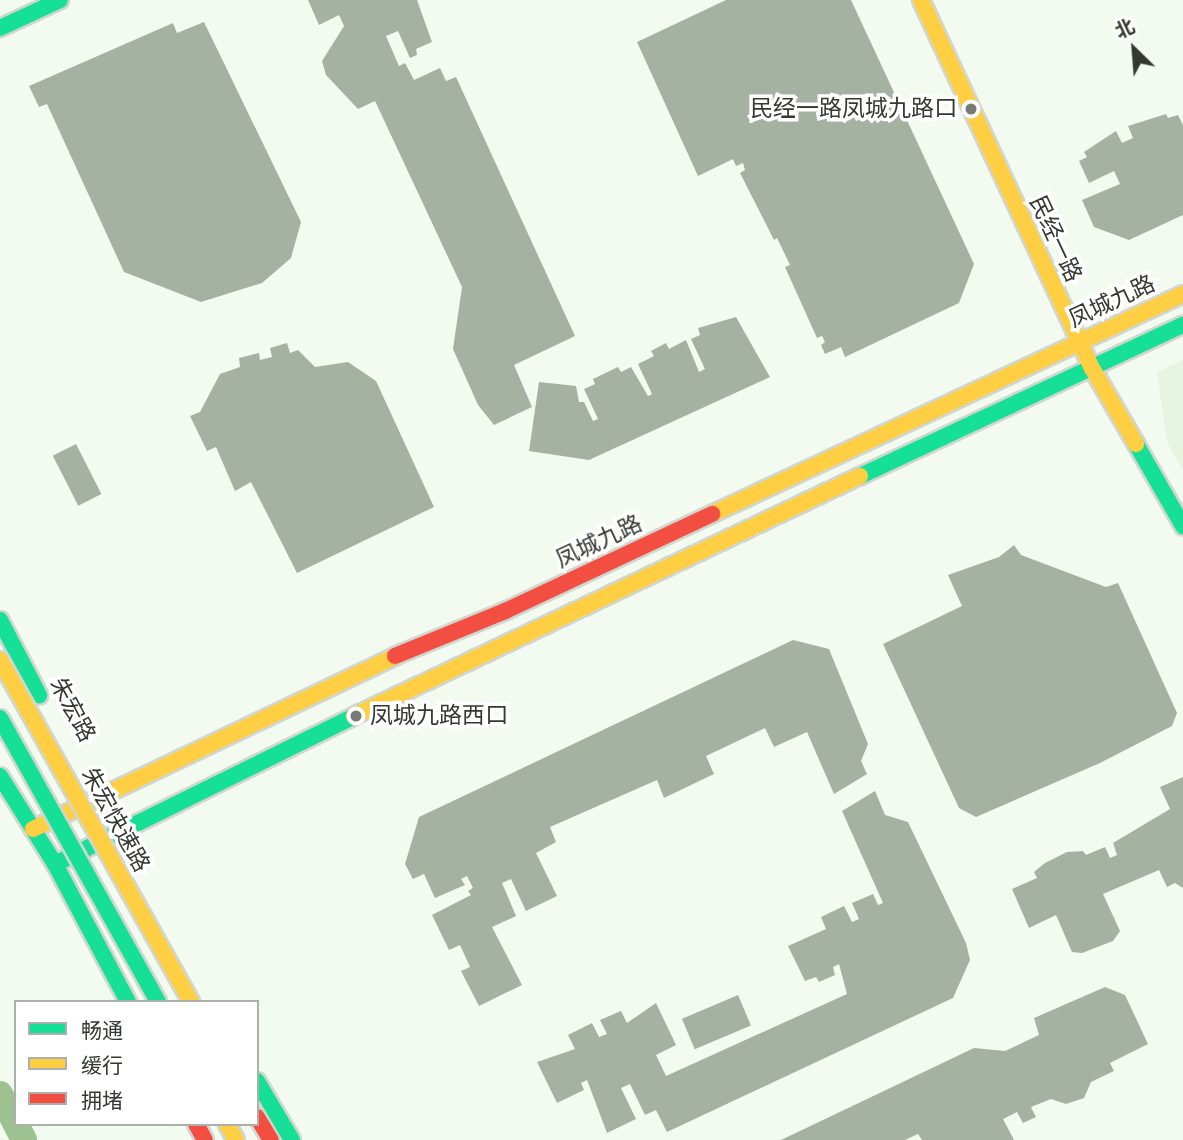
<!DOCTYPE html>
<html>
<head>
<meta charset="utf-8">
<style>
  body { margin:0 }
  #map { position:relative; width:1183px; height:1140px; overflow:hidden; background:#f3faf0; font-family:"Sofia Sans Condensed","Noto Sans SC",sans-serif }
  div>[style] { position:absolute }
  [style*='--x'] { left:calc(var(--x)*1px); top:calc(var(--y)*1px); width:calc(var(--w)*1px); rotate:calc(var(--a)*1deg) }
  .built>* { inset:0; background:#e7f4e2 }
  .canal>* { height:26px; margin:-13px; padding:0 13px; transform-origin:13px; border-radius:13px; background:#9ec191 }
  .building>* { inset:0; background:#a6b2a1; transform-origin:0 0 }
  .roads { filter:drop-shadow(2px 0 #d1d6cf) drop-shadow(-2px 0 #d1d6cf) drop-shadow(0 2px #d1d6cf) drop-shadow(0 -2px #d1d6cf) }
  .fast>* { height:16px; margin:-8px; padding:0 8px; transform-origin:8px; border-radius:8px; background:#16e098 }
  .slow>* { height:16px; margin:-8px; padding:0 8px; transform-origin:8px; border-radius:8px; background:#ffcf43 }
  .jam>* { height:16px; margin:-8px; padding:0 8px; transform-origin:8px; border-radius:8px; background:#f24e42 }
  .bridges { filter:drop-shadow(2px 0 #d1d6cf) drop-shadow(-2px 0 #d1d6cf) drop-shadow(0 2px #d1d6cf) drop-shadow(0 -2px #d1d6cf) }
  .fast-bridge>* { height:16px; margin:-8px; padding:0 8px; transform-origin:8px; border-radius:8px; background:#16e098 }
  .slow-bridge>* { height:16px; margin:-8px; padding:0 8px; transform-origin:8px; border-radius:8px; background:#ffcf43 }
  .dots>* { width:19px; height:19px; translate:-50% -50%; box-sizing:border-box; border:4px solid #fff; border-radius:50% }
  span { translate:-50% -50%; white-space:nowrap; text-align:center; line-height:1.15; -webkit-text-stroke:7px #fff; paint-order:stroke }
  .poi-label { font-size:23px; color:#333831 }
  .right { translate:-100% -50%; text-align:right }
  .left { translate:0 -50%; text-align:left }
  .street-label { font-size:23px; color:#333831 }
  .legend { position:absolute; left:14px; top:1000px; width:245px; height:126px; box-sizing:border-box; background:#fff; border:2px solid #adafad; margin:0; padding:9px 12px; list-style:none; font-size:21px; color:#333831 }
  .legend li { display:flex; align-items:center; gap:14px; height:35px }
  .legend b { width:35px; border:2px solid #adafad }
  .north { position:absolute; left:1099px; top:14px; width:70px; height:70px; -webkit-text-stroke:5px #fff; paint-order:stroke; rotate:335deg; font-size:19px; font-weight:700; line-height:28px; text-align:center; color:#333831 }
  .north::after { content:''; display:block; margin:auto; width:24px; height:32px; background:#333831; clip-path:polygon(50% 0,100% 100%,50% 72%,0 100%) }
</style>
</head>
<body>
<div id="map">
  <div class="built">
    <div style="clip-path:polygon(1183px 360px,1183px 471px,1167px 442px,1157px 372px)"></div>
  </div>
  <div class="canal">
    <div style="--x:0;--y:1094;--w:52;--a:62.4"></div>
  </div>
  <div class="building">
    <div style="clip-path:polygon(308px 0,417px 0,432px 42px,416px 49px,417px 55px,410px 58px,398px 31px,386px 36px,399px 66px,405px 63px,414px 80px,440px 68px,446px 81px,456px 77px,575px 336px,514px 365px,532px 407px,494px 425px,478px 405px,453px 349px,462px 287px,375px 101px,358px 109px,326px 75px,322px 61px,344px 26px,339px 15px,319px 25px)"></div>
    <div style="clip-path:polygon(726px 0,851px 0,974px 264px,959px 303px,845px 357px,841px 347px,825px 354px,821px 345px,825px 342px,822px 336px,817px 338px,785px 267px,790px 265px,777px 238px,774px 240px,740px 173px,745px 170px,743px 163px,736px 166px,733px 159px,698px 176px,637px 42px)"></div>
    <div style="clip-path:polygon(204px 22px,301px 222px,291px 258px,262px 283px,201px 302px,124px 272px,47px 104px,39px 107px,29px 86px,173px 23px,177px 33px)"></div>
    <div style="clip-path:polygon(1166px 114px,1168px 118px,1178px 115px,1183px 125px,1183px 215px,1129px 240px,1094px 227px,1082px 200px,1120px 184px,1114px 171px,1089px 183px,1079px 161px,1087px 157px,1084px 152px,1116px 131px,1122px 143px,1133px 138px,1128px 126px)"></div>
    <div style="clip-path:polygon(736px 317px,770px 377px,589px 460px,529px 451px,539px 382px,576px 386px,579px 402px,584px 402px,593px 421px,598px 419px,584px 389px,595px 384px,593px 379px,618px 367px,621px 372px,631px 367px,648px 396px,652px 394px,638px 364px,654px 356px,651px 351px,666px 343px,669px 349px,686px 340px,699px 372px,705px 369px,691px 339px,700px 335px,698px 328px)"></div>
    <div style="clip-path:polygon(287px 343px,290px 353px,298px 350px,315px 367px,348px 362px,376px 381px,434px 507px,297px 573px,251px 482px,235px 491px,216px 447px,207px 451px,190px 416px,200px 412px,220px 374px,240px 367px,239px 358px,259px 353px,260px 360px,272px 357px,270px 348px)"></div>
    <div style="left:76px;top:444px;width:56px;height:26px;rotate:63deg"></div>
    <div style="clip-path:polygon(1014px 545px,1021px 555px,1106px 587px,1118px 583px,1177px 713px,1172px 726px,1100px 763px,976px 817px,959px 808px,883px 644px,962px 606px,948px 575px,999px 557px)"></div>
    <div style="clip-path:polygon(793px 640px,829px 649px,868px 744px,861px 761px,867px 774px,834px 794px,807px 732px,774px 747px,765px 728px,706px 756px,714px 774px,664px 798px,657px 780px,550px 827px,556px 842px,536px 853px,557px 896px,526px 911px,511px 879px,502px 883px,516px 916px,492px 927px,522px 985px,479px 1006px,461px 971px,470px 967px,460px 945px,449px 950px,432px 915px,471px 895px,468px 891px,473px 888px,467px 876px,461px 879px,465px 885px,435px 898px,424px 874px,413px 879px,405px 864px,419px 817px)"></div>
    <div style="clip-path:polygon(1183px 777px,1183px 888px,1175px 883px,1167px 887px,1159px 870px,1103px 894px,1120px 931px,1113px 941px,1082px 953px,1072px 952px,1056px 915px,1029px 928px,1012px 889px,1037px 878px,1034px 872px,1045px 863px,1067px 852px,1083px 851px,1086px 855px,1105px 847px,1110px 858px,1117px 855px,1113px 843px,1170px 809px,1160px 787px)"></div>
    <div style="clip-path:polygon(875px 791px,885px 815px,908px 822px,966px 943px,970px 960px,953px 998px,667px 1132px,656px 1110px,645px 1115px,630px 1084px,621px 1088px,636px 1119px,607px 1133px,587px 1080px,581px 1083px,584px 1090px,557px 1103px,537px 1062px,575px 1049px,568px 1035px,592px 1023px,599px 1037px,607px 1034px,600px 1020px,621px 1011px,627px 1023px,656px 1003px,676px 1045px,656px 1055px,666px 1076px,847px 994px,839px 964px,833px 967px,835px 975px,819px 982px,816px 977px,805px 981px,788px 946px,826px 929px,821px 917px,844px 906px,852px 922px,859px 919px,852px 903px,873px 894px,878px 905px,883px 903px,842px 811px)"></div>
    <div style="clip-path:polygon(1105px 987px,1125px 995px,1148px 1044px,1110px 1063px,1114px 1071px,1091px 1082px,1084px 1098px,1066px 1104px,1051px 1099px,1031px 1107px,1036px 1117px,1023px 1123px,1017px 1112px,1003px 1119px,1014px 1140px,922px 1140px,918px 1134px,905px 1140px,781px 1140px,974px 1048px,1005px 1051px,1039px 1035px,1034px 1018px)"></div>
    <div style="left:738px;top:995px;width:33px;height:61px;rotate:67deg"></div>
  </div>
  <div class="roads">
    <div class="fast">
      <div style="--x:0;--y:28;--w:66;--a:-25"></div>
      <div style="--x:1136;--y:444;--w:95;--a:60.2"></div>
      <div style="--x:860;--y:476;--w:357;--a:-25.1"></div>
      <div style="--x:0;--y:620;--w:85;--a:62.5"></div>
      <div style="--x:0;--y:776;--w:104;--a:58"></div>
      <div style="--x:55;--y:864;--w:156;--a:62.1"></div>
      <div style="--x:55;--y:864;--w:334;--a:-26.3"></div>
      <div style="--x:257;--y:1081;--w:69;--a:59.3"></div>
    </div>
    <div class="slow">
      <div style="--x:921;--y:0;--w:406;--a:65.1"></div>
      <div style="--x:1092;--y:368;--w:88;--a:59.9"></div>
      <div style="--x:712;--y:514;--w:520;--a:-25.04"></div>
      <div style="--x:354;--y:716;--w:560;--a:-25.38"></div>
      <div style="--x:33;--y:829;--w:401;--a:-25.5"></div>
      <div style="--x:227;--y:1124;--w:18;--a:61"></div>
    </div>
    <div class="jam">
      <div style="--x:395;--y:656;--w:119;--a:-22.2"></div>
      <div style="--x:505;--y:611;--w:229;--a:-25.1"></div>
      <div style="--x:257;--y:1117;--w:27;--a:59"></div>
      <div style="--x:196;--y:1124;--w:18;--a:61"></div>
    </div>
  </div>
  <div class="bridges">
    <div class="fast-bridge">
      <div style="--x:0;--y:718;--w:325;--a:60.9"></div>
    </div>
    <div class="slow-bridge">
      <div style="--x:0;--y:660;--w:392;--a:60.8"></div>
    </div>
  </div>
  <div class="dots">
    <div style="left:971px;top:109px;background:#767c74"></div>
    <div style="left:356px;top:716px;background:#767c74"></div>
  </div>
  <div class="poi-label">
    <span class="right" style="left:957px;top:109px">民经一路凤城九路口</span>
    <span class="left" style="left:370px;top:716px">凤城九路西口</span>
  </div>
  <div class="street-label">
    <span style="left:1055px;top:239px;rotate:65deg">民经一路</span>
    <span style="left:1112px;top:302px;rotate:-25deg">凤城九路</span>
    <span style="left:599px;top:542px;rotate:-25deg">凤城九路</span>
    <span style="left:72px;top:710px;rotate:62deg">朱宏路</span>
    <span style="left:115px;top:820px;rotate:61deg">朱宏快速路</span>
  </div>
  <ul class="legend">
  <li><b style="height:9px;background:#16e098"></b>畅通</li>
  <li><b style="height:9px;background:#ffcf43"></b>缓行</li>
  <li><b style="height:9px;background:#f24e42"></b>拥堵</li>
  </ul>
  <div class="north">北</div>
</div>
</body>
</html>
